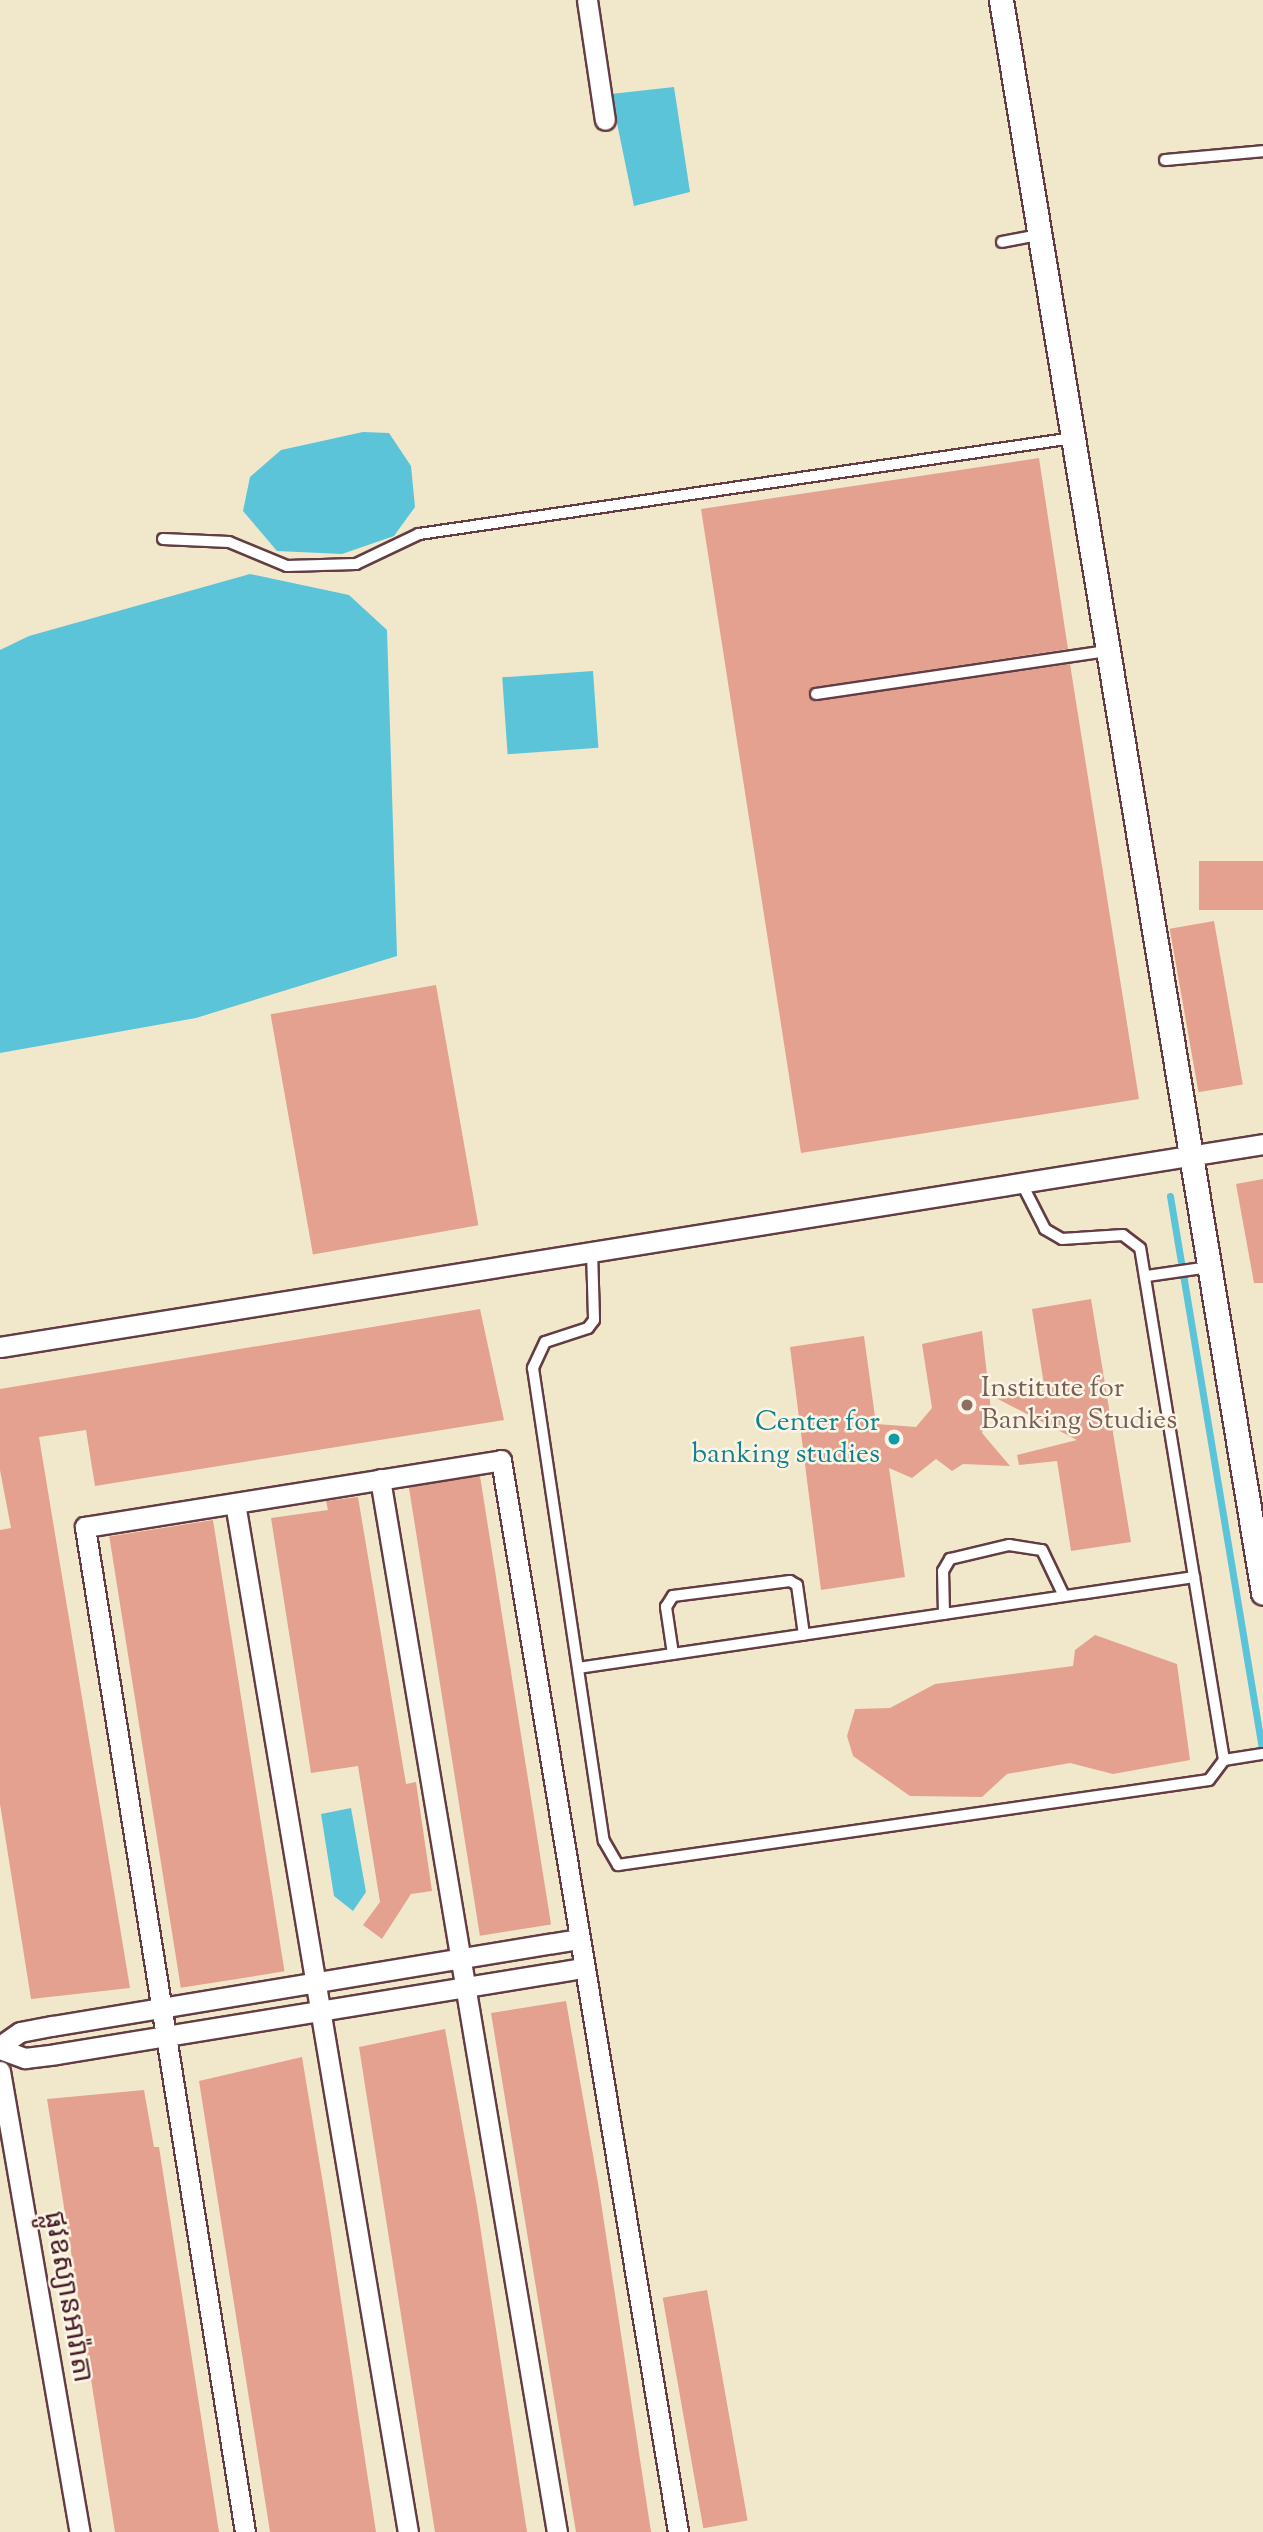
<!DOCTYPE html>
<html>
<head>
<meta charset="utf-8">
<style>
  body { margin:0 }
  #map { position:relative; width:1263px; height:2532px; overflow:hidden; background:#f1e8cc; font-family:"Sorts Mill Goudy","Noto Sans Khmer",serif }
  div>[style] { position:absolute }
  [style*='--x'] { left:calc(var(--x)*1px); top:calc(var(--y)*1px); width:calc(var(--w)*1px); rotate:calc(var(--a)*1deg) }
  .water>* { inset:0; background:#5cc4d9; transform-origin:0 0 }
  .stream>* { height:7px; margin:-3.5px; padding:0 3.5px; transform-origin:3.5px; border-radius:3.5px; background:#5cc4d9 }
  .building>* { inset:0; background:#e4a18f; transform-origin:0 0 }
  .roads { filter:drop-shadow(2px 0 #633d43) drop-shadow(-2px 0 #633d43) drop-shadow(0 2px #633d43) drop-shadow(0 -2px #633d43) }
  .service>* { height:10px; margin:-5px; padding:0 5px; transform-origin:5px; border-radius:5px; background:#fff }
  .minor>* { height:19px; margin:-9.5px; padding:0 9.5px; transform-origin:9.5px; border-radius:9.5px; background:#fff }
  .tertiary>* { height:23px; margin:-11.5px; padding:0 11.5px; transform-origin:11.5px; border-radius:11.5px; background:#fff }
  .dots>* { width:19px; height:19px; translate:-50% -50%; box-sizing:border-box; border:4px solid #fcf5e5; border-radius:50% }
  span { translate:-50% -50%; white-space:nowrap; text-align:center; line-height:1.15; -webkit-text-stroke:5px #fcf5e5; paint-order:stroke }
  .education-label { font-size:28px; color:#785e54 }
  .left { translate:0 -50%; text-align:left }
  .culture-label { font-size:28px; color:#0d838f }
  .right { translate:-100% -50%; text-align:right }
  .street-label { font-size:28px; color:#4a1f2b }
</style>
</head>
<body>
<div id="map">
  <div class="water">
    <div style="clip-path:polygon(674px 87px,690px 192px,634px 206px,611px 94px)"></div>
    <div style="clip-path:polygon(363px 432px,389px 433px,411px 466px,415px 507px,394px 536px,342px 554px,277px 551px,243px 511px,250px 477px,281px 450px)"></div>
    <div style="clip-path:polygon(250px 574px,349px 595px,387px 630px,397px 956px,196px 1018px,0 1053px,0 650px,29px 636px)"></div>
    <div style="left:593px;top:671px;width:77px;height:91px;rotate:86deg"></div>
    <div style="clip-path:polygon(351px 1808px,366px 1892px,353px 1911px,334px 1896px,321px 1814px)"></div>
  </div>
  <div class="stream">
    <div style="--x:1170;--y:1196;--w:567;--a:80.55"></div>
  </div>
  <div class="building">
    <div style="clip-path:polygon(1039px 458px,1068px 649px,815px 687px,809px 696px,817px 701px,1070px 664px,1139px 1099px,801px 1153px,701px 509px)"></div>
    <div style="left:1263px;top:861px;width:49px;height:64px;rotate:90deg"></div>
    <div style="left:1214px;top:921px;width:166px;height:45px;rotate:80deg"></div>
    <div style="left:436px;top:985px;width:244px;height:168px;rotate:80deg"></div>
    <div style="clip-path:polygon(1263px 1179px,1263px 1283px,1254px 1283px,1236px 1184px)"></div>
    <div style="clip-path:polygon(1091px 1299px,1131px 1542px,1071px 1551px,1057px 1461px,1019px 1465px,1017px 1455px,1077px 1440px,996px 1398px,1045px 1391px,1032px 1309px)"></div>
    <div style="clip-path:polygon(480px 1309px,504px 1420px,95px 1486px,86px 1430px,39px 1437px,130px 1988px,31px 1999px,0 1804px,0 1530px,11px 1528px,0 1470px,0 1389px)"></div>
    <div style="clip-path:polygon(982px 1331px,991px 1410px,982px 1433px,1010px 1466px,963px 1464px,952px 1471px,936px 1459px,912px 1478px,889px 1468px,905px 1577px,821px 1590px,790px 1347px,864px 1336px,876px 1424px,916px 1427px,932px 1408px,922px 1344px)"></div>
    <div style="left:480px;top:1476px;width:454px;height:72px;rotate:81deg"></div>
    <div style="clip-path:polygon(358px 1497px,406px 1784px,416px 1782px,432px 1891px,411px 1894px,382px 1939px,363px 1925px,380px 1902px,358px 1766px,311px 1773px,271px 1518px,328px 1510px,326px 1501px)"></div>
    <div style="left:213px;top:1520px;width:457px;height:105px;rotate:81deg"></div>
    <div style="clip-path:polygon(1095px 1635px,1177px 1664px,1190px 1760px,1113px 1774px,1070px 1763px,1007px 1774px,982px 1797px,910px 1796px,853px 1756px,847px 1736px,855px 1709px,890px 1708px,935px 1684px,1073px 1666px,1075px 1650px)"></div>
    <div style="clip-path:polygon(566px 2001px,599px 2189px,651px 2532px,576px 2532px,491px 2013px)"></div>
    <div style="clip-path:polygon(445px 2029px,477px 2206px,527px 2532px,435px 2532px,359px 2047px)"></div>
    <div style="clip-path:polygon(302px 2057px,328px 2214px,376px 2532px,270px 2532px,199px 2081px)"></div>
    <div style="clip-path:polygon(144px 2090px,154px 2147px,159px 2147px,219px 2532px,115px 2532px,47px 2099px)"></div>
    <div style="left:707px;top:2290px;width:234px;height:45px;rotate:80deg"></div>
  </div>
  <div class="roads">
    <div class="service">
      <div style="--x:1165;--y:160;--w:98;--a:-5.2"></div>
      <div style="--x:1002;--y:242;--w:38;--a:-11"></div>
      <div style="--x:163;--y:539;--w:66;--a:2.6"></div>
      <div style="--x:229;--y:542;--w:63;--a:22.5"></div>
      <div style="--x:287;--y:566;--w:69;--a:-1.7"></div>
      <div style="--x:356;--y:564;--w:70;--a:-25.5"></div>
      <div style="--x:419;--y:534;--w:661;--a:-8.35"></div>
      <div style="--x:816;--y:694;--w:294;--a:-8.4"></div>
      <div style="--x:592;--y:1251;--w:69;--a:88.3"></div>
      <div style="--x:594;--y:1320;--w:10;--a:127"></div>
      <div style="--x:588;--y:1328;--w:45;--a:162"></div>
      <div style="--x:545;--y:1342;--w:29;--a:115"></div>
      <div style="--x:533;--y:1368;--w:478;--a:81.5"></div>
      <div style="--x:604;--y:1841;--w:28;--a:60"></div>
      <div style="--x:618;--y:1865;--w:597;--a:-8.18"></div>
      <div style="--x:1209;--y:1780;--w:25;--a:-53"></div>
      <div style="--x:1224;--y:1760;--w:185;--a:-99.3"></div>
      <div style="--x:1147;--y:1276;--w:63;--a:-8.3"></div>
      <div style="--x:944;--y:1614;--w:43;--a:-91.3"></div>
      <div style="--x:943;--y:1571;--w:14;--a:-60"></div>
      <div style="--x:950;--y:1559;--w:61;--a:-13.3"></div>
      <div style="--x:1009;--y:1545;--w:33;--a:9"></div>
      <div style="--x:1042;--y:1550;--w:51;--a:64.4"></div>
      <div style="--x:673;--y:1654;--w:48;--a:-98.5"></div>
      <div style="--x:666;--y:1607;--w:13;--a:-58"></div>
      <div style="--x:673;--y:1596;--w:118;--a:-7.3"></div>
      <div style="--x:790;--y:1581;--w:8;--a:30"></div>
      <div style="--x:797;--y:1585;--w:50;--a:82"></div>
      <div style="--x:578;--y:1668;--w:623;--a:-8.4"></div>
      <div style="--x:1194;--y:1577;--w:333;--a:-99.3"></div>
      <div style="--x:1140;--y:1248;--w:21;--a:-143"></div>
      <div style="--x:1123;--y:1235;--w:61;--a:176.2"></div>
      <div style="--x:1062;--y:1239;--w:20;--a:-150"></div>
      <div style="--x:1045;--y:1229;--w:53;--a:-117.1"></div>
      <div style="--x:1224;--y:1760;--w:39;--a:-9"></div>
    </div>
    <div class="minor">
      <div style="--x:587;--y:0;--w:121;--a:81.5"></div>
      <div style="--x:0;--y:1347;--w:1279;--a:-9.13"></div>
      <div style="--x:380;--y:1479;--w:1068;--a:80.46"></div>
      <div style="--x:235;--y:1503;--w:1043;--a:80.46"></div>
      <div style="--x:0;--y:2046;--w:24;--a:-35"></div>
      <div style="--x:20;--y:2032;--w:33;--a:-11"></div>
      <div style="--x:52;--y:2026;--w:533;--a:-9.39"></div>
      <div style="--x:0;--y:2049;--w:27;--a:20"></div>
      <div style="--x:25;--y:2058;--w:31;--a:-7"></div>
      <div style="--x:56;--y:2054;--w:534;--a:-9.27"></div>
      <div style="--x:0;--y:2071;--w:468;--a:80.2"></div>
      <div style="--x:245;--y:2532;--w:1018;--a:-99.05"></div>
      <div style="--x:85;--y:1527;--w:421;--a:-9.1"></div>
      <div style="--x:501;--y:1460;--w:1087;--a:80.62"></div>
    </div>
    <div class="tertiary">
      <div style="--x:1001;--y:0;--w:1614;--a:80.66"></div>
    </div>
  </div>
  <div class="dots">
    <div style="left:967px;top:1405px;background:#8d6e63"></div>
    <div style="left:894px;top:1439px;background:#0f9aa8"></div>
  </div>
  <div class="education-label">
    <span class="left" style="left:981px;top:1405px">Institute for<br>Banking Studies</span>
  </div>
  <div class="culture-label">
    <span class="right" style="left:880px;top:1439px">Center for<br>banking studies</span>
  </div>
  <div class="street-label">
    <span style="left:67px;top:2297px;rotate:80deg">ផ្លូវឧស្យានអារ៉ាតា</span>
  </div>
</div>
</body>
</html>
